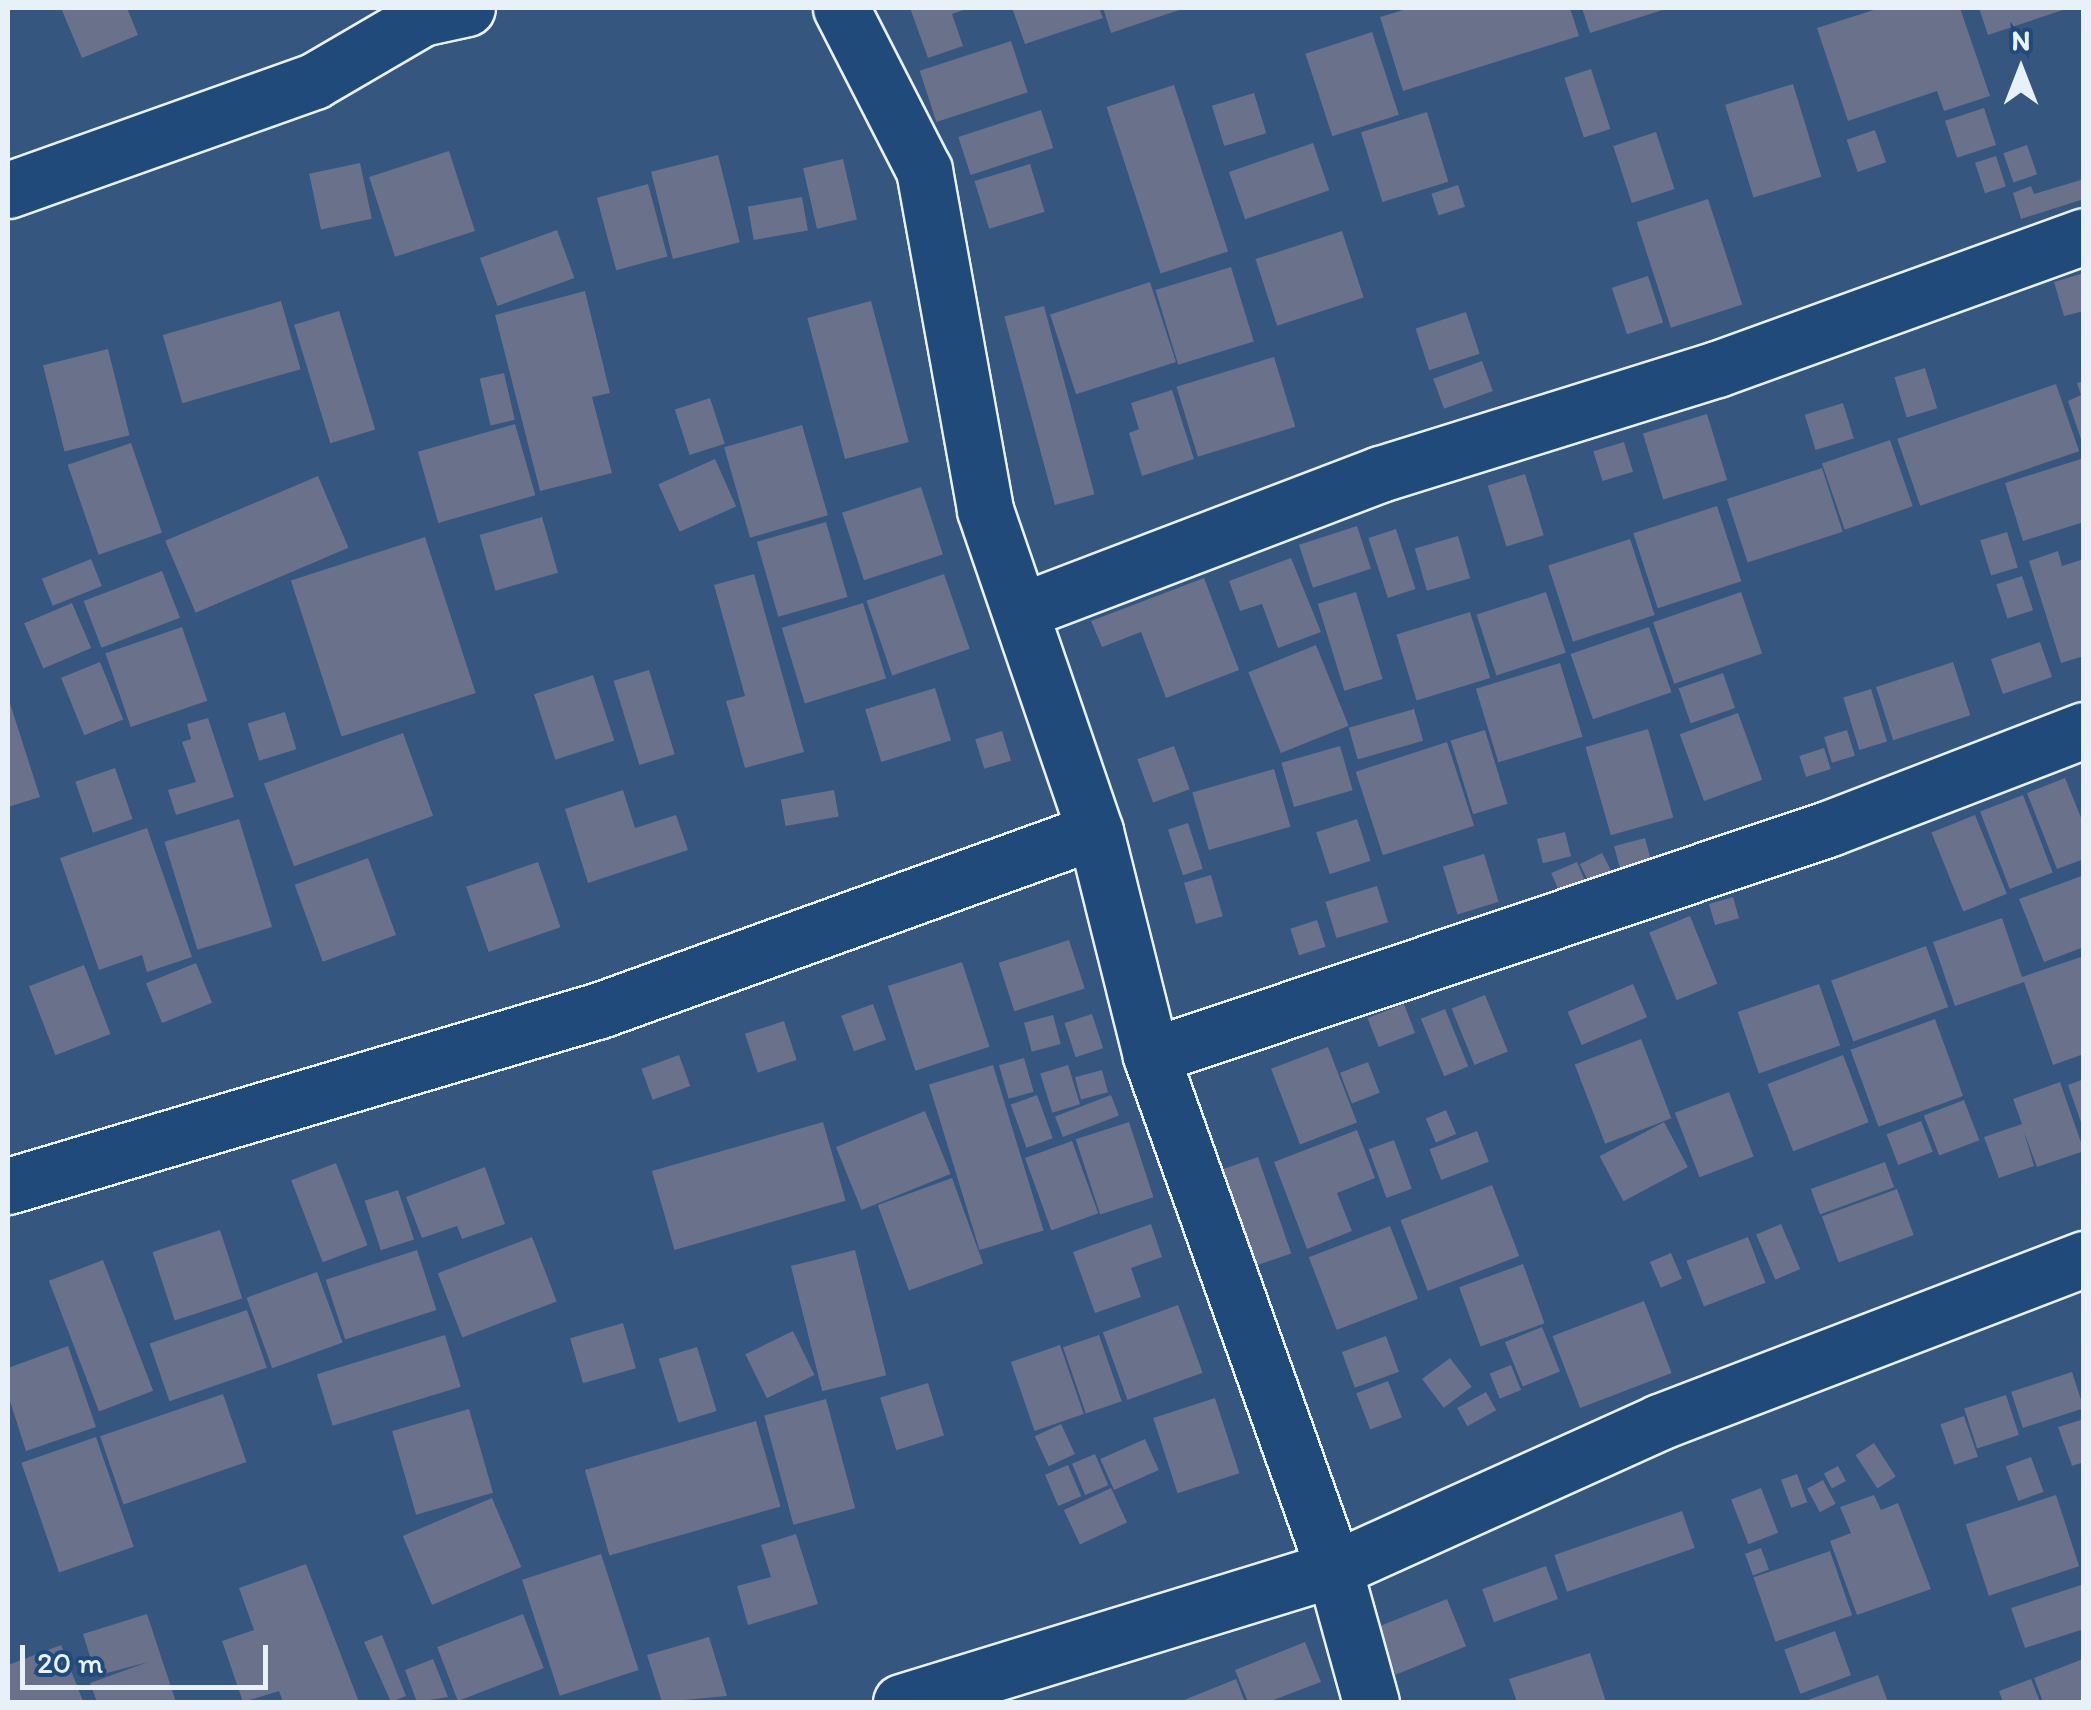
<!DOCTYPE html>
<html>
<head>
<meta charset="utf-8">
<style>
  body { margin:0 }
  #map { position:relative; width:2091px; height:1710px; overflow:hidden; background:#35567f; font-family:Itim,sans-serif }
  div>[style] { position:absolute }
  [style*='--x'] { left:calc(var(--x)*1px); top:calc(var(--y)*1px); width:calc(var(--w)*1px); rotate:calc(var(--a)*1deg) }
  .building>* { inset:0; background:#69718b; transform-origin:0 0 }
  .roads { filter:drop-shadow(2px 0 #e8f1f8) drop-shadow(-2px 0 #e8f1f8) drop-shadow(0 2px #e8f1f8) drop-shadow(0 -2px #e8f1f8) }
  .minor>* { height:55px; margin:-27.5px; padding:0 27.5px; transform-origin:27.5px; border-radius:27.5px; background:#1f4a7a }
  span { translate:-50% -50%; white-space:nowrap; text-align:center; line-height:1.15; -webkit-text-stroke:8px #1f4a7a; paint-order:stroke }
  .frame { position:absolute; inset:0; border:10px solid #e8f1f8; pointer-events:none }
  .north { position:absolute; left:1971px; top:20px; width:100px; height:100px; -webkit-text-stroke:8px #1f4a7a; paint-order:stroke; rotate:0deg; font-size:28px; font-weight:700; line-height:40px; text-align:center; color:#e8f1f8 }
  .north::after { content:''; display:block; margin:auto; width:35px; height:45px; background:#e8f1f8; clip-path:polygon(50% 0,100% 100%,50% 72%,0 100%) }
  .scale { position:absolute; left:20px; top:1645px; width:248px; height:45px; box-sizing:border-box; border:5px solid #e8f1f8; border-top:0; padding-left:12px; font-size:30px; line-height:35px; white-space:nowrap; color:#e8f1f8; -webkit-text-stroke:8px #1f4a7a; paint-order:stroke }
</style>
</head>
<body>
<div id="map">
  <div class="building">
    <div style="clip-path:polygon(61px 8px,127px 8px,138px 35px,82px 58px)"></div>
    <div style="clip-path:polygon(910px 8px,969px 8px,952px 14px,963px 46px,928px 58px)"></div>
    <div style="clip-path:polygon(1012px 8px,1099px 8px,1103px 18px,1025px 44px)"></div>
    <div style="clip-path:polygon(1103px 8px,1185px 8px,1111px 33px)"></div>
    <div style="clip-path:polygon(1410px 8px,1570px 8px,1579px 36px,1403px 91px,1380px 17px)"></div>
    <div style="clip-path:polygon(1582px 8px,1669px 8px,1590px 33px)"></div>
    <div style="clip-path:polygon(1880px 8px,1960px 8px,1990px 96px,1944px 111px,1937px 91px,1848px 121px,1817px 28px)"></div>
    <div style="clip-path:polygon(1979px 8px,2069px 8px,1988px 35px)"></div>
    <div style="left:1372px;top:32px;width:87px;height:70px;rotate:72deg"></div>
    <div style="left:1011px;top:41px;width:54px;height:96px;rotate:72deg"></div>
    <div style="left:1591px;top:69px;width:63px;height:28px;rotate:72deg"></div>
    <div style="left:1793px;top:84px;width:97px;height:71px;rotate:73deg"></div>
    <div style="left:1174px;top:85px;width:175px;height:71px;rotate:72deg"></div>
    <div style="left:1254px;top:93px;width:42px;height:44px;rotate:73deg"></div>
    <div style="left:1984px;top:108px;width:39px;height:41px;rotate:72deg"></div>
    <div style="left:1041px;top:110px;width:40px;height:87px;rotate:72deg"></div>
    <div style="left:1427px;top:112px;width:73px;height:69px;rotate:73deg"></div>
    <div style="left:1875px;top:130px;width:34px;height:30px;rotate:71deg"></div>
    <div style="left:1656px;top:132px;width:60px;height:45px;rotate:72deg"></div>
    <div style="left:1313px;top:143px;width:50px;height:89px;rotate:71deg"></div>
    <div style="left:2027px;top:145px;width:31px;height:25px;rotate:71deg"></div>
    <div style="left:449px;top:151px;width:84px;height:84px;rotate:72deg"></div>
    <div style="left:718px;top:155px;width:90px;height:69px;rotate:76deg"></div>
    <div style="left:1996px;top:156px;width:32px;height:22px;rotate:72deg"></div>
    <div style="left:843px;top:159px;width:62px;height:41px;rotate:77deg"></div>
    <div style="left:360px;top:163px;width:57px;height:52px;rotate:78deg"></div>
    <div style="left:1030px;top:164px;width:50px;height:58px;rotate:73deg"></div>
    <div style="clip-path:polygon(2084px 179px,2084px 199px,2021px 219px,2013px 193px,2031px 186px,2034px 194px)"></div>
    <div style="left:648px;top:184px;width:75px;height:53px;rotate:75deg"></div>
    <div style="left:1458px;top:185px;width:23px;height:28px;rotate:72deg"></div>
    <div style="left:802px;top:197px;width:34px;height:55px;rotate:80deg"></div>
    <div style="left:1708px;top:199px;width:111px;height:75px;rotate:72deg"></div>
    <div style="left:557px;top:230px;width:51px;height:82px;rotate:70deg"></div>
    <div style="left:1342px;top:231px;width:70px;height:91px;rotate:72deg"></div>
    <div style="left:1231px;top:267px;width:78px;height:79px;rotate:73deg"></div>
    <div style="clip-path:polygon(2084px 273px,2084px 311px,2064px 316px,2054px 282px)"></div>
    <div style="left:1648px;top:276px;width:49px;height:38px;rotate:72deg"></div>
    <div style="left:1150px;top:282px;width:84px;height:105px;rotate:72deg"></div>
    <div style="clip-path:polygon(585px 291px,610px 393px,592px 397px,612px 473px,540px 491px,495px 315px)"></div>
    <div style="left:281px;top:301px;width:71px;height:123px;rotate:74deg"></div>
    <div style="left:871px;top:301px;width:146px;height:66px;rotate:75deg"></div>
    <div style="left:1044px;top:306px;width:195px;height:41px;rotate:75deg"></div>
    <div style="left:339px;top:311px;width:124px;height:47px;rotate:73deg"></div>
    <div style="left:1466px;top:312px;width:44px;height:53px;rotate:72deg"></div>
    <div style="left:108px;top:349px;width:89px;height:67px;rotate:76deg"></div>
    <div style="left:1274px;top:357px;width:73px;height:102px;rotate:73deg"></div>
    <div style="left:1482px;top:361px;width:32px;height:52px;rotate:70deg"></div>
    <div style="left:1925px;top:368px;width:42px;height:32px;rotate:73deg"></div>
    <div style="left:504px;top:373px;width:48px;height:25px;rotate:77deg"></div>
    <div style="clip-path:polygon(2084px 381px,2084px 445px,2083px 445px,2068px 401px,2081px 395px,2077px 383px)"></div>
    <div style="left:2056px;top:384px;width:71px;height:168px;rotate:71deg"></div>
    <div style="clip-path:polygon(1172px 390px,1194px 459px,1142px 476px,1129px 433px,1139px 429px,1131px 403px)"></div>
    <div style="left:710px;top:398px;width:48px;height:37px;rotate:72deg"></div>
    <div style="left:1843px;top:403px;width:37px;height:40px;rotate:73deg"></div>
    <div style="left:1707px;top:414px;width:69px;height:67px;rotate:73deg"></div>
    <div style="left:515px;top:424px;width:74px;height:101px;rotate:74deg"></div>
    <div style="left:802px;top:425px;width:94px;height:81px;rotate:74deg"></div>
    <div style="left:1890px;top:440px;width:70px;height:72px;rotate:71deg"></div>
    <div style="left:1624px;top:442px;width:31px;height:32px;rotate:73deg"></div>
    <div style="left:131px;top:443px;width:95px;height:67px;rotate:71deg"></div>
    <div style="clip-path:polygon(2084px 458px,2084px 522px,2023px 541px,2005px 483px)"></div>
    <div style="left:715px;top:459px;width:52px;height:62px;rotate:66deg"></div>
    <div style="left:1822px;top:468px;width:67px;height:100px;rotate:72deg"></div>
    <div style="left:1525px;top:474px;width:64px;height:39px;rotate:73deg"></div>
    <div style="left:318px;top:476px;width:78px;height:166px;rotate:67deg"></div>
    <div style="left:921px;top:487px;width:71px;height:83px;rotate:72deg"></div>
    <div style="left:1717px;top:506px;width:79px;height:88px;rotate:72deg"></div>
    <div style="left:542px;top:517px;width:58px;height:65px;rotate:74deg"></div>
    <div style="left:826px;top:522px;width:78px;height:72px;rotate:74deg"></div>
    <div style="left:1357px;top:526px;width:45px;height:61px;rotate:72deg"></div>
    <div style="left:1396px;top:529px;width:63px;height:29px;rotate:72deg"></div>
    <div style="left:2007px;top:532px;width:37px;height:28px;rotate:73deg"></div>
    <div style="left:1458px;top:536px;width:44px;height:45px;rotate:74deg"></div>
    <div style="left:425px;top:537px;width:164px;height:141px;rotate:72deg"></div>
    <div style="left:1630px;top:539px;width:80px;height:86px;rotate:72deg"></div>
    <div style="clip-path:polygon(2058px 551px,2062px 566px,2084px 559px,2084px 656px,2061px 663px,2029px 561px)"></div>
    <div style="clip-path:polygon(1291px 558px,1321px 632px,1278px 648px,1262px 604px,1240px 611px,1229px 581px)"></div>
    <div style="left:91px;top:559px;width:29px;height:53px;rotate:68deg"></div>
    <div style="left:162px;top:571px;width:50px;height:84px;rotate:69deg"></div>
    <div style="clip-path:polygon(754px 574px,804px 752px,745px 768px,726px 701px,745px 696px,714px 585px)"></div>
    <div style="left:944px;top:574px;width:79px;height:82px;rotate:71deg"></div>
    <div style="left:2022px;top:576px;width:36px;height:27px;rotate:72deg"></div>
    <div style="clip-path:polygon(1204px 578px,1239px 670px,1166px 698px,1141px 632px,1102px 647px,1091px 621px)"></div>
    <div style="left:1356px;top:592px;width:91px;height:40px;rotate:73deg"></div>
    <div style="left:1546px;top:592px;width:64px;height:73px;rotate:72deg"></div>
    <div style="left:1741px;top:592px;width:65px;height:93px;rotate:71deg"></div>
    <div style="left:72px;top:603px;width:49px;height:52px;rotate:67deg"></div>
    <div style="left:863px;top:603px;width:79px;height:85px;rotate:73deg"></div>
    <div style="left:1470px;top:612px;width:69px;height:77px;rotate:73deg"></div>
    <div style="left:182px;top:627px;width:78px;height:81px;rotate:71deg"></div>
    <div style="left:1649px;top:627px;width:69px;height:83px;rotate:71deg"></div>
    <div style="left:2040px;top:642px;width:37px;height:52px;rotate:71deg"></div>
    <div style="left:1316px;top:645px;width:87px;height:73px;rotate:68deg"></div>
    <div style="left:100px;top:662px;width:62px;height:42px;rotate:68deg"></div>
    <div style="left:1953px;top:662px;width:56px;height:81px;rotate:72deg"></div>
    <div style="left:1560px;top:663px;width:77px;height:88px;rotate:73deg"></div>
    <div style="left:649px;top:670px;width:88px;height:37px;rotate:73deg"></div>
    <div style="left:1723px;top:673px;width:37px;height:47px;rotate:71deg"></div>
    <div style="left:593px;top:675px;width:69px;height:62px;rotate:72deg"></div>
    <div style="left:935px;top:688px;width:55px;height:73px;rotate:73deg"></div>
    <div style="left:1871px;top:689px;width:55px;height:29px;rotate:73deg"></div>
    <div style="clip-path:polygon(8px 697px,40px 797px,8px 807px)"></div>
    <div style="left:1414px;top:709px;width:33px;height:68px;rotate:74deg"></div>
    <div style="left:285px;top:712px;width:39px;height:39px;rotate:73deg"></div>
    <div style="left:1738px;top:713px;width:71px;height:62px;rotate:70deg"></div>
    <div style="clip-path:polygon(208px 718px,234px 797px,176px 815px,168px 790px,196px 782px,182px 742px,191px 739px,187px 724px)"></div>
    <div style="left:1648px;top:729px;width:92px;height:65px;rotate:74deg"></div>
    <div style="left:1485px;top:730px;width:77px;height:36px;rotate:73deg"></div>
    <div style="left:1847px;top:730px;width:27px;height:24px;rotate:73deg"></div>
    <div style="left:1002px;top:731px;width:31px;height:28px;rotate:73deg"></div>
    <div style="left:403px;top:733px;width:88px;height:148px;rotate:70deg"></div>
    <div style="left:1447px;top:742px;width:88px;height:96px;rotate:72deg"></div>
    <div style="left:1174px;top:746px;width:46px;height:39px;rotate:70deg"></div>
    <div style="left:1340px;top:746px;width:46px;height:61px;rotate:74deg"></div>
    <div style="left:1824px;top:748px;width:22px;height:26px;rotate:72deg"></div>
    <div style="left:115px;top:768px;width:54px;height:42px;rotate:71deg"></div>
    <div style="left:1274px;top:769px;width:60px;height:85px;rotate:74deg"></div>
    <div style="clip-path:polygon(2065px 778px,2084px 825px,2084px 859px,2057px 869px,2027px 793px)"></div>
    <div style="clip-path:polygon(623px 790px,635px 828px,676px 815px,688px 850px,588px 883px,565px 809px)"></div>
    <div style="left:834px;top:790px;width:27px;height:54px;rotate:80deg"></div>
    <div style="left:2023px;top:795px;width:83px;height:46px;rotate:69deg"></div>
    <div style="left:1975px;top:815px;width:85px;height:47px;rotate:68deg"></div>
    <div style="left:239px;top:819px;width:113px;height:78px;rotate:73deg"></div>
    <div style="left:1357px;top:819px;width:44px;height:43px;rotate:72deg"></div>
    <div style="left:1188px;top:823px;width:48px;height:21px;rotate:72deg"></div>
    <div style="clip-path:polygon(147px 828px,192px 957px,147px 972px,142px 955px,99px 970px,60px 858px)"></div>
    <div style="left:1565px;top:832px;width:25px;height:29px;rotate:76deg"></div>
    <div style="left:1645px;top:838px;width:31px;height:32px;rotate:75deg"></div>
    <div style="left:1602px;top:853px;width:30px;height:25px;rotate:63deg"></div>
    <div style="left:1484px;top:854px;width:50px;height:43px;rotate:73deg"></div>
    <div style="left:368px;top:858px;width:82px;height:78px;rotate:70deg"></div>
    <div style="left:538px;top:862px;width:69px;height:76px;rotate:71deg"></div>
    <div style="left:1577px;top:862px;width:23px;height:28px;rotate:67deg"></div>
    <div style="left:1211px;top:875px;width:43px;height:28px;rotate:74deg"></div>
    <div style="clip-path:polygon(2084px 875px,2084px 947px,2044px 962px,2019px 899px)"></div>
    <div style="left:1377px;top:886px;width:38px;height:54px;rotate:73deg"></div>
    <div style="left:1733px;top:897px;width:22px;height:25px;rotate:74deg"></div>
    <div style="left:1690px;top:916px;width:73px;height:44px;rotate:68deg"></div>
    <div style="clip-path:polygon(2002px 918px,2022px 977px,2084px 956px,2084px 1054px,2053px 1065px,2024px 982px,1955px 1006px,1933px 942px)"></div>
    <div style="left:1317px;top:920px;width:28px;height:28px;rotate:72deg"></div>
    <div style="left:1069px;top:940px;width:51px;height:74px;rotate:72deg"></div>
    <div style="left:1926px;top:946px;width:65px;height:101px;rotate:70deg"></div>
    <div style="left:962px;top:962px;width:89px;height:78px;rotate:72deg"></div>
    <div style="left:196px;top:963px;width:43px;height:54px;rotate:68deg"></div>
    <div style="left:84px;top:965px;width:74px;height:59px;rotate:69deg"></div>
    <div style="left:1633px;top:984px;width:36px;height:71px;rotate:67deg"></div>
    <div style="left:1819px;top:984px;width:65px;height:86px;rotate:71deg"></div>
    <div style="left:1485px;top:995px;width:61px;height:36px;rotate:68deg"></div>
    <div style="left:873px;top:1004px;width:38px;height:34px;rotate:70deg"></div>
    <div style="left:1404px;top:1004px;width:31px;height:39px;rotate:69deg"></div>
    <div style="left:1445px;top:1009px;width:62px;height:26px;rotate:68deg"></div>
    <div style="left:1092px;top:1014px;width:36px;height:29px;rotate:72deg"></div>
    <div style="left:1053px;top:1015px;width:30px;height:30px;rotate:75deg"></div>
    <div style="left:1935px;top:1019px;width:82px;height:90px;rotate:70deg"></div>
    <div style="left:784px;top:1021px;width:41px;height:41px;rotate:72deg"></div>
    <div style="left:1641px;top:1039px;width:85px;height:71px;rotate:69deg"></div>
    <div style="left:1328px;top:1047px;width:81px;height:61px;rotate:69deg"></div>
    <div style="left:679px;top:1055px;width:33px;height:40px;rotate:70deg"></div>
    <div style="left:1843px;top:1055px;width:72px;height:81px;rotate:69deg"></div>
    <div style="left:1024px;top:1058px;width:35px;height:26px;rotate:74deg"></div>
    <div style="left:1368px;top:1062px;width:33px;height:30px;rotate:69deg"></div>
    <div style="left:993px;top:1065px;width:173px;height:67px;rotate:73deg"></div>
    <div style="left:1068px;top:1065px;width:41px;height:29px;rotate:73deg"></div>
    <div style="left:1102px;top:1070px;width:23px;height:28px;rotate:75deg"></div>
    <div style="clip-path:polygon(2084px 1079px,2084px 1128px,2083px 1128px,2068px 1085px)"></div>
    <div style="clip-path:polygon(2060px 1082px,2084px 1151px,2037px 1167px,2024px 1132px,2034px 1166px,1999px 1178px,1984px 1137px,2022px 1124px,2013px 1099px)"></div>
    <div style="left:1729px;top:1092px;width:69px;height:58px;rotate:69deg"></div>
    <div style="left:1037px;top:1095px;width:46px;height:28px;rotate:70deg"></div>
    <div style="left:1111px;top:1095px;width:22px;height:60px;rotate:69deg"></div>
    <div style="left:1964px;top:1100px;width:43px;height:43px;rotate:69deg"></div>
    <div style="left:1446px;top:1110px;width:26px;height:22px;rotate:67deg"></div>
    <div style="left:925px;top:1111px;width:68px;height:96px;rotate:68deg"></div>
    <div style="left:1921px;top:1121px;width:33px;height:37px;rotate:69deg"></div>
    <div style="left:823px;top:1122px;width:82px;height:178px;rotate:74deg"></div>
    <div style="left:1129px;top:1122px;width:79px;height:56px;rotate:72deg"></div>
    <div style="left:1664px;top:1122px;width:51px;height:73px;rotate:62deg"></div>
    <div style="clip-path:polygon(1357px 1130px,1375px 1178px,1337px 1193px,1352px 1231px,1307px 1249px,1274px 1162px)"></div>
    <div style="left:1477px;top:1131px;width:33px;height:51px;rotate:69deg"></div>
    <div style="left:1394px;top:1140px;width:52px;height:27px;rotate:70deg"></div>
    <div style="left:1072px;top:1141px;width:77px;height:50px;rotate:70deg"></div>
    <div style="left:1258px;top:1157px;width:102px;height:59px;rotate:71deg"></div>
    <div style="left:1885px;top:1162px;width:27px;height:79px;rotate:70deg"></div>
    <div style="left:336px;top:1163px;width:88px;height:48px;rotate:69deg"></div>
    <div style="clip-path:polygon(485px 1167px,505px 1224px,462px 1239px,457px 1226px,422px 1238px,406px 1197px)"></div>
    <div style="left:952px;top:1178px;width:91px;height:79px;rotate:70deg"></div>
    <div style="left:1492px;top:1185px;width:76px;height:98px;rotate:69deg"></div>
    <div style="left:1897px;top:1189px;width:49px;height:80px;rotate:70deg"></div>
    <div style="left:398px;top:1190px;width:52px;height:35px;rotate:72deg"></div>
    <div style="clip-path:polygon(1151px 1224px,1162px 1257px,1131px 1268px,1141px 1297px,1095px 1313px,1073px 1252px)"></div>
    <div style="left:1781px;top:1224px;width:49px;height:27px;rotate:67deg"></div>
    <div style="left:1390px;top:1226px;width:78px;height:87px;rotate:69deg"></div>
    <div style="left:220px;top:1230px;width:72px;height:71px;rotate:72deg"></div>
    <div style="left:532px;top:1237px;width:69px;height:101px;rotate:69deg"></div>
    <div style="left:1748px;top:1237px;width:49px;height:66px;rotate:69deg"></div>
    <div style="left:417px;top:1250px;width:63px;height:96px;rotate:72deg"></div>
    <div style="left:855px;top:1250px;width:129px;height:66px;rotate:76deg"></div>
    <div style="left:1671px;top:1253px;width:28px;height:23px;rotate:67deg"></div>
    <div style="left:103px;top:1260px;width:140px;height:58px;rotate:69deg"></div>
    <div style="left:1523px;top:1264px;width:63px;height:68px;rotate:70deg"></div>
    <div style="left:317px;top:1272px;width:75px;height:75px;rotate:70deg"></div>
    <div style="left:1644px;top:1301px;width:77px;height:98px;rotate:69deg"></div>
    <div style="left:1178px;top:1305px;width:72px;height:80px;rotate:70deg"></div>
    <div style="left:247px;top:1310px;width:61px;height:103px;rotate:71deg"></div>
    <div style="left:623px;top:1323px;width:47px;height:55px;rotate:74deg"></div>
    <div style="left:1542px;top:1327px;width:48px;height:40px;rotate:68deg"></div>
    <div style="left:793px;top:1331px;width:49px;height:53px;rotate:64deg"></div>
    <div style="left:445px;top:1335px;width:54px;height:134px;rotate:73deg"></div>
    <div style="left:1099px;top:1335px;width:70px;height:38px;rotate:71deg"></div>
    <div style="left:1386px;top:1336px;width:38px;height:47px;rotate:70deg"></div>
    <div style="left:1060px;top:1345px;width:73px;height:52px;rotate:71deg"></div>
    <div style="clip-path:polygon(68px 1346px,96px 1427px,26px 1451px,8px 1395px,8px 1368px)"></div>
    <div style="left:697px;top:1347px;width:67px;height:40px;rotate:73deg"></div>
    <div style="left:1450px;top:1358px;width:36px;height:35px;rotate:53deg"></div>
    <div style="left:1511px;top:1365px;width:27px;height:23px;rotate:68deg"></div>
    <div style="left:2072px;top:1372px;width:38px;height:64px;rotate:72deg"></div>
    <div style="left:1388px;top:1381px;width:39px;height:34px;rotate:69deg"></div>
    <div style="left:928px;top:1383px;width:55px;height:50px;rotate:73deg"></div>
    <div style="left:1486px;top:1392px;width:21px;height:33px;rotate:61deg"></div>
    <div style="left:223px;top:1394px;width:72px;height:130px;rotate:71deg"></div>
    <div style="left:2006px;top:1395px;width:42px;height:44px;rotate:72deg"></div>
    <div style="left:1215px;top:1398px;width:79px;height:65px;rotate:72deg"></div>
    <div style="left:826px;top:1399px;width:113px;height:64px;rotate:75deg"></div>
    <div style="left:469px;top:1409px;width:87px;height:80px;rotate:74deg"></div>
    <div style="left:1964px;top:1416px;width:43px;height:25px;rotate:71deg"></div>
    <div style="clip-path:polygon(2084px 1419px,2084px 1462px,2072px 1466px,2058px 1427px)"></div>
    <div style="left:756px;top:1421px;width:89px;height:178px;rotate:74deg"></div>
    <div style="left:1061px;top:1424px;width:33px;height:29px;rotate:65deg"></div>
    <div style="left:96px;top:1437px;width:116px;height:79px;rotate:71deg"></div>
    <div style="left:1145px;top:1439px;width:34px;height:49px;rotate:66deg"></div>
    <div style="left:1874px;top:1443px;width:40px;height:22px;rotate:57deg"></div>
    <div style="left:1095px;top:1454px;width:34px;height:25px;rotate:67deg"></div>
    <div style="left:2031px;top:1457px;width:37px;height:27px;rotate:70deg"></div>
    <div style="left:1068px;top:1465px;width:34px;height:25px;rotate:67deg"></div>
    <div style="left:1838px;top:1466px;width:17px;height:16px;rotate:62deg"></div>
    <div style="left:1797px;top:1474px;width:30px;height:17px;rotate:70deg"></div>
    <div style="left:1823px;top:1480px;width:27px;height:18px;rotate:62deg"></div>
    <div style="left:1111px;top:1488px;width:38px;height:52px;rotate:65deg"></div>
    <div style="left:1761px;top:1488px;width:48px;height:32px;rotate:69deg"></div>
    <div style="clip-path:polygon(1874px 1495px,1881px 1510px,1898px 1503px,1931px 1589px,1857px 1615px,1830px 1541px,1851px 1533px,1840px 1507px)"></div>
    <div style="left:2056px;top:1495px;width:75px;height:95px;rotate:72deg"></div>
    <div style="left:492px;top:1498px;width:75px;height:97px;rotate:67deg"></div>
    <div style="left:1682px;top:1511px;width:39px;height:135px;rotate:71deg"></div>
    <div style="clip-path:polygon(796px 1534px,818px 1604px,748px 1625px,737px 1586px,771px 1577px,761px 1545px)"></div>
    <div style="left:1761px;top:1548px;width:23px;height:17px;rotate:70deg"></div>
    <div style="left:1830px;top:1551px;width:68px;height:81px;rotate:71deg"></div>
    <div style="left:601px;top:1554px;width:122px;height:83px;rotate:72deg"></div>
    <div style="clip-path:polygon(306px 1564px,359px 1702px,283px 1702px,279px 1691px,243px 1702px,222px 1641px,254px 1630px,239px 1588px)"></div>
    <div style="left:1546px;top:1566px;width:35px;height:68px;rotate:70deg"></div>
    <div style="clip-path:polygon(2084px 1584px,2084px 1629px,2025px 1648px,2011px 1608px)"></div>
    <div style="left:1447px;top:1599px;width:51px;height:76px;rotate:68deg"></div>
    <div style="clip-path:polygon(147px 1614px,176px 1702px,97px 1702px,90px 1683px,148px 1662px,96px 1676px,83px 1634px)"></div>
    <div style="left:523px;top:1614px;width:58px;height:92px;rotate:69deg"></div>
    <div style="left:1835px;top:1631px;width:47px;height:54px;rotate:70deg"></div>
    <div style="clip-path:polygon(382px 1635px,406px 1696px,391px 1702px,364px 1642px)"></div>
    <div style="clip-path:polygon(709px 1637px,727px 1696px,662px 1702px,647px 1655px)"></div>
    <div style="clip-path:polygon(1305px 1642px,1321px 1682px,1268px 1702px,1248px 1702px,1235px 1670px)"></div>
    <div style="clip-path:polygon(61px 1645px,83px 1701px,8px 1702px,8px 1665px)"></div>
    <div style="clip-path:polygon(1590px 1653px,1606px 1702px,1517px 1702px,1509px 1679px)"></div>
    <div style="clip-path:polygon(433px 1659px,448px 1697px,417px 1702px,405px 1670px)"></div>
    <div style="clip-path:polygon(2083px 1659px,2084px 1702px,2043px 1702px,2034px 1678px)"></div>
    <div style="clip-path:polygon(1878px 1675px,1888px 1702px,1802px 1702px)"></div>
    <div style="clip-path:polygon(1236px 1679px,1245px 1702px,1184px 1700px)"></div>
    <div style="clip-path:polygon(2031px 1679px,2040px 1702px,2003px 1702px,1999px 1691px)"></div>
  </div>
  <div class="roads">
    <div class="minor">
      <div style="--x:841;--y:8;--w:182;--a:62.9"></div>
      <div style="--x:924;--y:170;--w:345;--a:79.8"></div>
      <div style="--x:985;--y:510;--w:339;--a:71.1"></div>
      <div style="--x:1095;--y:831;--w:232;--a:76"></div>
      <div style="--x:1151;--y:1056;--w:545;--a:70.37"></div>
      <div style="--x:1334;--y:1569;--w:138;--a:74.5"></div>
      <div style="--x:8;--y:190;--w:325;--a:-19.6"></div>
      <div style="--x:314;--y:81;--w:125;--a:-30.3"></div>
      <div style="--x:422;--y:18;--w:46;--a:-12.5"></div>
      <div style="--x:1024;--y:610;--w:381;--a:-20.9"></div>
      <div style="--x:1380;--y:474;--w:353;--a:-17.3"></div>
      <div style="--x:1717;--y:369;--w:390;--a:-19.9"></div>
      <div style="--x:1151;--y:1056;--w:716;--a:-18.56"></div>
      <div style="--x:1830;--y:828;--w:272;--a:-21.1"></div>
      <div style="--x:8;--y:1186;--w:618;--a:-16.56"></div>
      <div style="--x:600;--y:1010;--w:526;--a:-19.88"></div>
      <div style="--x:901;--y:1702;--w:453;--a:-17.1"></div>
      <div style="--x:1334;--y:1569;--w:357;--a:-24.3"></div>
      <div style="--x:1659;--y:1422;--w:455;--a:-21"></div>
    </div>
  </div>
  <div class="frame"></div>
  <div class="north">N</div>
  <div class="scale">20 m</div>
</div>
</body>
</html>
